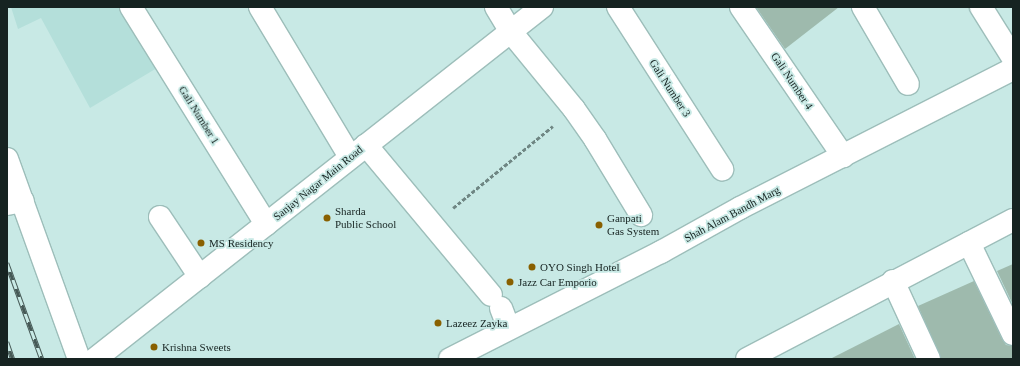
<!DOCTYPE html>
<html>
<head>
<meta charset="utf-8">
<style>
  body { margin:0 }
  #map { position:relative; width:1020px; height:366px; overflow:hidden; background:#c8e9e5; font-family:Georgia,serif }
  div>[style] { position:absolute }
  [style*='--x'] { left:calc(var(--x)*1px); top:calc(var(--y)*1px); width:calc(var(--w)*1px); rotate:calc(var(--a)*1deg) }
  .built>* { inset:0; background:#b4dfda }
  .building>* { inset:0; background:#9ebaad }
  .path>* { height:2.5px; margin-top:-1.25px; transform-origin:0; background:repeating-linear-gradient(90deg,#6f8683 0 4px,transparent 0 6px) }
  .roads { filter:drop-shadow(1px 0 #9dbeba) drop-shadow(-1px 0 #9dbeba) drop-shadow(0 1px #9dbeba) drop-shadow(0 -1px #9dbeba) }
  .minor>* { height:22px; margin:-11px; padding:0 11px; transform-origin:11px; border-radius:11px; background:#fff }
  .tertiary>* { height:22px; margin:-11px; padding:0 11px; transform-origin:11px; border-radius:11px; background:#fff }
  .secondary>* { height:22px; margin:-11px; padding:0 11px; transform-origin:11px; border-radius:11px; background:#fff }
  .rail>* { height:4.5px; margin-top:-2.25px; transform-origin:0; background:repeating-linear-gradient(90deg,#c8e9e5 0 9px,#465956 0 18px); box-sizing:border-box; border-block:1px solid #465956 }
  .dots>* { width:11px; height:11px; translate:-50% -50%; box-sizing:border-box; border:2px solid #c8e9e5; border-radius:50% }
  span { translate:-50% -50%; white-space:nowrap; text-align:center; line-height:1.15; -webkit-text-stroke:3.5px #c8e9e5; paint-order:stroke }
  .street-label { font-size:11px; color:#162321 }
  .poi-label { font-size:11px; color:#162321 }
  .left { translate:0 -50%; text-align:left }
  .frame { position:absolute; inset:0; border:8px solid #162321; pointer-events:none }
</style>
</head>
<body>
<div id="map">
  <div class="built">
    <div style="clip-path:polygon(11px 7px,124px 7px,162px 65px,90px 108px,41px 18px,18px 29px)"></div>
  </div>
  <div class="building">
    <div style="clip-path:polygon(756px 7px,839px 7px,785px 49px)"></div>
    <div style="clip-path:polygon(1013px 264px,1013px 305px,997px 271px)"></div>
    <div style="clip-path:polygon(974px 281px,1002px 339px,1006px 345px,1013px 346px,1013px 359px,941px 359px,918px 306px)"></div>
    <div style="clip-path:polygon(899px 324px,915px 359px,830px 359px)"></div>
  </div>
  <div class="path">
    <div style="--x:453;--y:208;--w:129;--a:-39.4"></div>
  </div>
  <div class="roads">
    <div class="minor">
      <div style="--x:131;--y:7;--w:256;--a:58.1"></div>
      <div style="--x:260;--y:7;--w:175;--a:59"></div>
      <div style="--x:496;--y:7;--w:29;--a:59"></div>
      <div style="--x:511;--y:32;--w:99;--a:50.7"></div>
      <div style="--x:574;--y:109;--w:37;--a:55"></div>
      <div style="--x:595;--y:139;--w:89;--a:58.8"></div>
      <div style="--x:618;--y:7;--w:193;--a:57.3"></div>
      <div style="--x:741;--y:7;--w:181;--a:55.6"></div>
      <div style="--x:863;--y:7;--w:89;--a:59.7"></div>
      <div style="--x:981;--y:7;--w:60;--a:57.9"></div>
      <div style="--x:366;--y:145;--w:195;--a:50.2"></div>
      <div style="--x:7;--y:204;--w:16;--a:-11"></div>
      <div style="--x:160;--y:217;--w:72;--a:56.3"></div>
      <div style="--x:969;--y:243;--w:101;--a:64.2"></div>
      <div style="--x:893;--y:281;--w:86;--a:65.2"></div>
      <div style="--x:501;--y:308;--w:22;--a:69"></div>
      <div style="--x:95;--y:359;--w:569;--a:-38.22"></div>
    </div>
    <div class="tertiary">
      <div style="--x:450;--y:359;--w:237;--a:-26.9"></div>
      <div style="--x:661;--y:252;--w:90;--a:-29.1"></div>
      <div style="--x:740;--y:208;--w:306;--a:-27"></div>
      <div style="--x:747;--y:359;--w:300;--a:-27.6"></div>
    </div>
    <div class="secondary">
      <div style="--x:7;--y:159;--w:213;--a:70.2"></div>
    </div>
  </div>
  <div class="rail">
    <div style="--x:7;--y:263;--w:102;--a:70"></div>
    <div style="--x:7;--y:342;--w:18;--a:71"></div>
  </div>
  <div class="dots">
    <div style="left:327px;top:218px;background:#896000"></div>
    <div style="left:599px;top:225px;background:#896000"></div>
    <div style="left:201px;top:243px;background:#896000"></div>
    <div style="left:532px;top:267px;background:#896000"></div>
    <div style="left:510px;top:282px;background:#896000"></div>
    <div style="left:438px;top:323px;background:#896000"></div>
    <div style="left:154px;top:347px;background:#896000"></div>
  </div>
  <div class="street-label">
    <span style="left:792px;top:81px;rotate:56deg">Gali Number 4</span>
    <span style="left:670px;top:88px;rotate:57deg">Gali Number 3</span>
    <span style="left:199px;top:115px;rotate:58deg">Gali Number 1</span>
    <span style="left:318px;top:183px;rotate:-39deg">Sanjay Nagar Main Road</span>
    <span style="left:732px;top:214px;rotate:-28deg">Shah Alam Bandh Marg</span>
  </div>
  <div class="poi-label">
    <span class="left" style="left:335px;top:218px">Sharda<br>Public School</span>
    <span class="left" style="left:607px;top:225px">Ganpati<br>Gas System</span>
    <span class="left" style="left:209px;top:243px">MS Residency</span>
    <span class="left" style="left:540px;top:267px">OYO Singh Hotel</span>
    <span class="left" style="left:518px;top:282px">Jazz Car Emporio</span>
    <span class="left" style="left:446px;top:323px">Lazeez Zayka</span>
    <span class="left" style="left:162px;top:347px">Krishna Sweets</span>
  </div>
  <div class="frame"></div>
</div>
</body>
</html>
